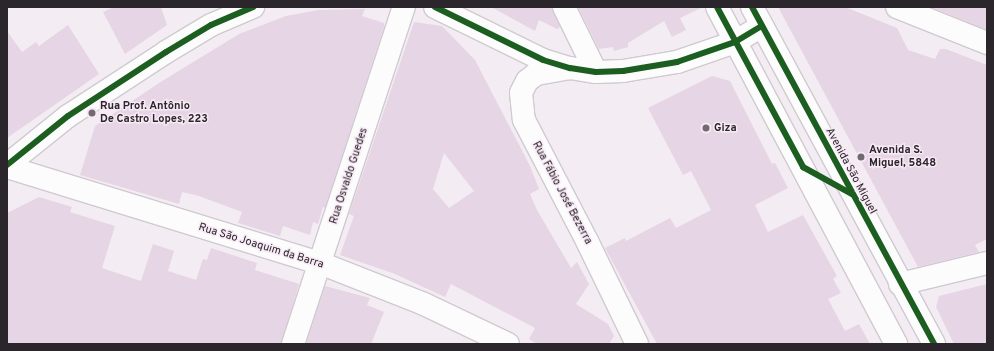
<!DOCTYPE html>
<html>
<head>
<meta charset="utf-8">
<style>
  body { margin:0 }
  #map { position:relative; width:994px; height:351px; overflow:hidden; background:#f4ecf3; font-family:Overpass,sans-serif }
  div>[style] { position:absolute }
  [style*='--x'] { left:calc(var(--x)*1px); top:calc(var(--y)*1px); width:calc(var(--w)*1px); rotate:calc(var(--a)*1deg) }
  .building>* { inset:0; background:#e6d5e5 }
  .roads { filter:drop-shadow(1px 0 #d0cad0) drop-shadow(-1px 0 #d0cad0) drop-shadow(0 1px #d0cad0) drop-shadow(0 -1px #d0cad0) }
  .minor>* { height:22px; margin:-11px; padding:0 11px; transform-origin:11px; border-radius:11px; background:#fdfcfd }
  .secondary>* { height:22px; margin:-11px; padding:0 11px; transform-origin:11px; border-radius:11px; background:#fdfcfd }
  .primary>* { height:22px; margin:-11px; padding:0 11px; transform-origin:11px; border-radius:11px; background:#fdfcfd }
  .cycleway>* { height:6px; margin:-3px; padding:0 3px; transform-origin:3px; border-radius:3px; background:#1b5e20 }
  .dots>* { width:11px; height:11px; translate:-50% -50%; box-sizing:border-box; border:2px solid #f7e9f5; border-radius:50% }
  span { translate:-50% -50%; white-space:nowrap; text-align:center; line-height:1.15; -webkit-text-stroke:3px #f7e9f5; paint-order:stroke }
  .poi-label { font-size:11px; color:#2b262b; font-weight:700 }
  .left { translate:0 -50%; text-align:left }
  .street-label { font-size:11px; color:#2b262b }
  .frame { position:absolute; inset:0; border:8px solid #2b262b; pointer-events:none }
</style>
</head>
<body>
<div id="map">
  <div class="building">
    <div style="clip-path:polygon(114px 7px,161px 7px,167px 25px,125px 54px,103px 12px)"></div>
    <div style="clip-path:polygon(491px 7px,552px 7px,560px 27px,557px 29px,539px 20px,535px 31px)"></div>
    <div style="clip-path:polygon(578px 7px,703px 7px,680px 18px,686px 30px,672px 37px,664px 21px,628px 43px,628px 47px,614px 51px,613px 47px,599px 49px)"></div>
    <div style="clip-path:polygon(778px 7px,845px 7px,897px 28px,908px 50px,935px 59px,940px 49px,946px 49px,987px 65px,987px 239px,975px 245px,979px 252px,918px 267px)"></div>
    <div style="clip-path:polygon(931px 7px,987px 7px,987px 30px)"></div>
    <div style="clip-path:polygon(365px 9px,362px 16px,384px 23px,384px 27px,325px 208px,323px 207px,318px 224px,313px 222px,310px 235px,283px 226px,280px 236px,238px 223px,242px 212px,199px 196px,182px 192px,179px 204px,80px 175px,95px 126px,159px 83px,239px 34px,286px 16px,318px 10px)"></div>
    <div style="clip-path:polygon(evenodd,414px 22px,442px 26px,475px 60px,530px 166px,539px 189px,530px 194px,537px 210px,571px 268px,577px 262px,589px 284px,576px 304px,608px 324px,614px 336px,609px 344px,537px 344px,529px 339px,535px 328px,451px 284px,445px 297px,395px 274px,340px 255px,354px 216px,349px 214px,414px 22px,444px 153px,474px 191px,449px 208px,433px 189px,444px 153px)"></div>
    <div style="clip-path:polygon(68px 25px,99px 74px,7px 138px,7px 31px,22px 52px,36px 42px,39px 46px)"></div>
    <div style="clip-path:polygon(712px 76px,730px 81px,772px 164px,775px 163px,788px 188px,755px 205px,768px 232px,803px 215px,837px 276px,833px 279px,841px 293px,828px 299px,845px 331px,859px 324px,870px 344px,657px 344px,605px 248px,625px 238px,626px 241px,670px 218px,676px 228px,711px 210px,691px 171px,683px 175px,648px 108px)"></div>
    <div style="clip-path:polygon(39px 197px,72px 207px,70px 212px,115px 226px,102px 268px,141px 281px,153px 244px,174px 251px,168px 271px,196px 280px,203px 259px,207px 260px,211px 248px,257px 263px,255px 270px,299px 284px,281px 344px,7px 344px,7px 213px)"></div>
    <div style="clip-path:polygon(987px 284px,987px 344px,954px 344px,936px 307px,939px 296px)"></div>
    <div style="clip-path:polygon(325px 286px,370px 298px,367px 305px,384px 312px,371px 344px,306px 344px)"></div>
  </div>
  <div class="roads">
    <div class="minor">
      <div style="--x:564;--y:7;--w:72;--a:63.8"></div>
      <div style="--x:897;--y:7;--w:97;--a:21.8"></div>
      <div style="--x:570;--y:68;--w:35;--a:170"></div>
      <div style="--x:536;--y:74;--w:11;--a:142"></div>
      <div style="--x:527;--y:81;--w:13;--a:117"></div>
      <div style="--x:521;--y:93;--w:27;--a:84"></div>
      <div style="--x:524;--y:120;--w:139;--a:62.5"></div>
      <div style="--x:588;--y:243;--w:112;--a:64.1"></div>
      <div style="--x:7;--y:167;--w:327;--a:17.1"></div>
      <div style="--x:320;--y:263;--w:112;--a:21.5"></div>
      <div style="--x:424;--y:304;--w:93;--a:25.5"></div>
      <div style="--x:900;--y:284;--w:89;--a:-13.6"></div>
      <div style="--x:293;--y:344;--w:355;--a:-71.8"></div>
    </div>
    <div class="secondary">
      <div style="--x:435;--y:7;--w:120;--a:26.1"></div>
      <div style="--x:543;--y:60;--w:28;--a:17"></div>
      <div style="--x:570;--y:68;--w:26;--a:9"></div>
      <div style="--x:596;--y:72;--w:27;--a:-2"></div>
      <div style="--x:623;--y:71;--w:55;--a:-9.5"></div>
      <div style="--x:677;--y:62;--w:61;--a:-19"></div>
      <div style="--x:735;--y:42;--w:31;--a:-31"></div>
      <div style="--x:7;--y:165;--w:78;--a:-38.8"></div>
      <div style="--x:68;--y:116;--w:117;--a:-33.1"></div>
      <div style="--x:166;--y:52;--w:52;--a:-31"></div>
      <div style="--x:211;--y:25;--w:46;--a:-23.2"></div>
    </div>
    <div class="primary">
      <div style="--x:717;--y:7;--w:382;--a:62"></div>
      <div style="--x:752;--y:7;--w:383;--a:61.6"></div>
    </div>
  </div>
  <div class="cycleway">
    <div style="--x:435;--y:7;--w:120;--a:26.1"></div>
    <div style="--x:543;--y:60;--w:28;--a:17"></div>
    <div style="--x:570;--y:68;--w:26;--a:9"></div>
    <div style="--x:596;--y:72;--w:27;--a:-2"></div>
    <div style="--x:623;--y:71;--w:55;--a:-9.5"></div>
    <div style="--x:677;--y:62;--w:61;--a:-19"></div>
    <div style="--x:735;--y:42;--w:31;--a:-31"></div>
    <div style="--x:717;--y:7;--w:182;--a:61.7"></div>
    <div style="--x:803;--y:167;--w:56;--a:28.9"></div>
    <div style="--x:752;--y:7;--w:383;--a:61.6"></div>
    <div style="--x:7;--y:165;--w:78;--a:-38.8"></div>
    <div style="--x:68;--y:116;--w:117;--a:-33.1"></div>
    <div style="--x:166;--y:52;--w:52;--a:-31"></div>
    <div style="--x:211;--y:25;--w:46;--a:-23.2"></div>
  </div>
  <div class="dots">
    <div style="left:92px;top:113px;background:#716b71"></div>
    <div style="left:706px;top:128px;background:#716b71"></div>
    <div style="left:861px;top:157px;background:#716b71"></div>
  </div>
  <div class="poi-label">
    <span class="left" style="left:100px;top:113px">Rua Prof. Antônio<br>De Castro Lopes, 223</span>
    <span class="left" style="left:714px;top:128px">Giza</span>
    <span class="left" style="left:869px;top:157px">Avenida S.<br>Miguel, 5848</span>
  </div>
  <div class="street-label">
    <span style="left:851px;top:171px;rotate:62deg">Avenida São Miguel</span>
    <span style="left:349px;top:176px;rotate:-72deg">Rua Osvaldo Guedes</span>
    <span style="left:562px;top:193px;rotate:62deg">Rua Fábio José Bezerra</span>
    <span style="left:261px;top:246px;rotate:17deg">Rua São Joaquim da Barra</span>
  </div>
  <div class="frame"></div>
</div>
</body>
</html>
